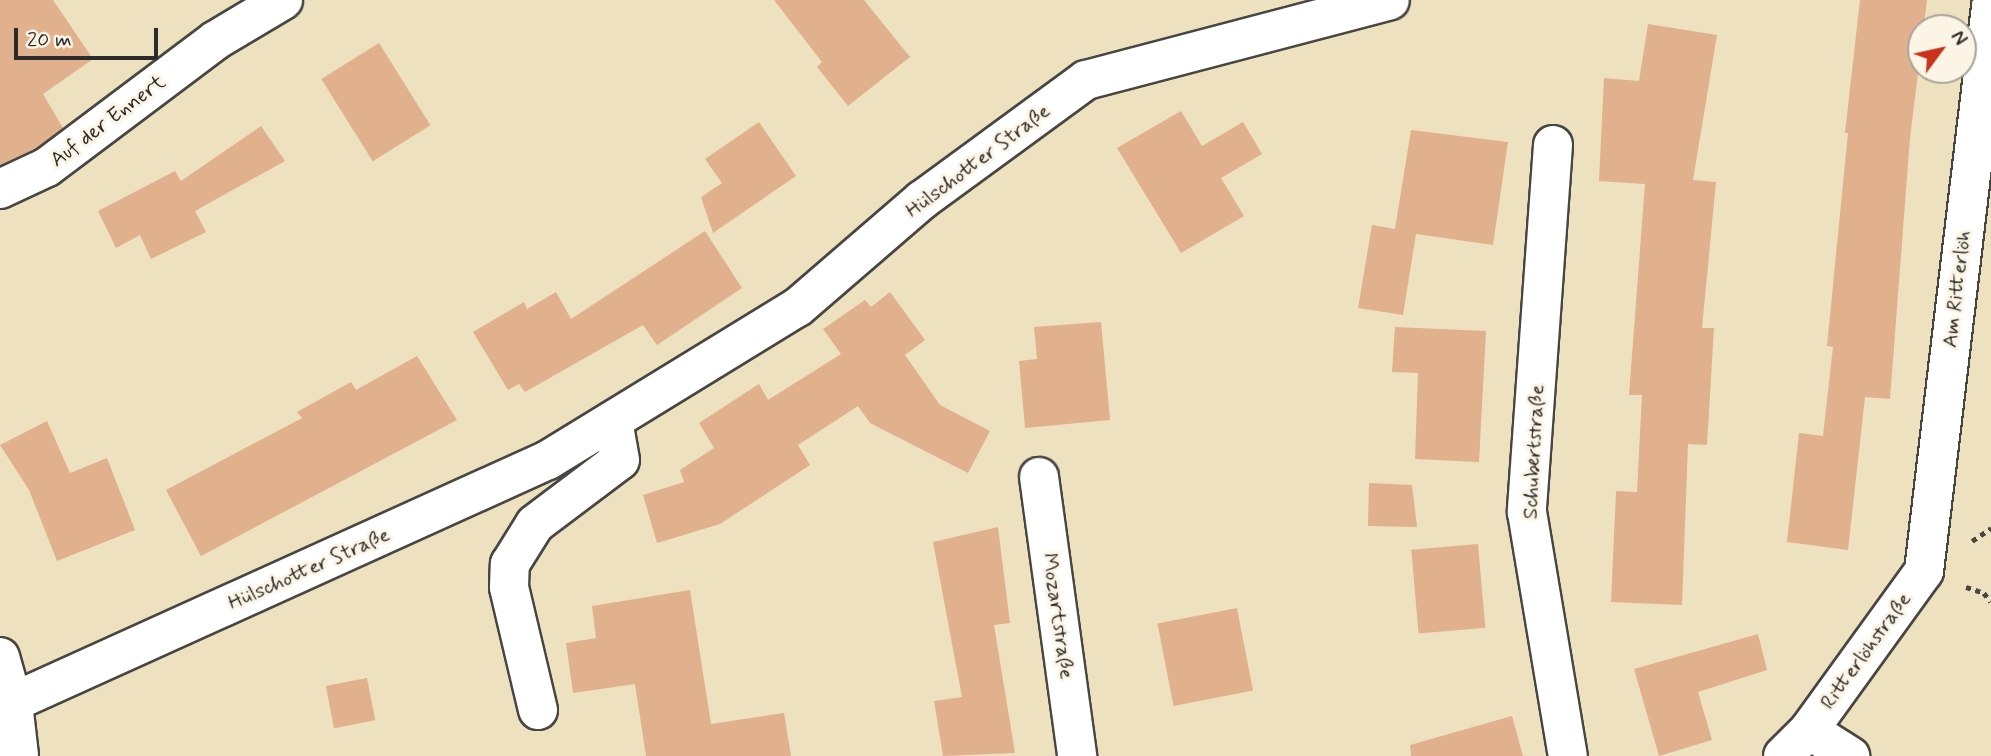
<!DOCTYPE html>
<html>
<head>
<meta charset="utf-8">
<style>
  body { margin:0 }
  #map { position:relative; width:1991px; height:756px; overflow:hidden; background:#eee1c0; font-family:Mynerve,sans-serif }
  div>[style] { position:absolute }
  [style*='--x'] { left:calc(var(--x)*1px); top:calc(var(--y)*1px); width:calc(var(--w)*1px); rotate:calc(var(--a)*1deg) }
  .building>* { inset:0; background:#e1b08c; transform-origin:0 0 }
  .path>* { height:4.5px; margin-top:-2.25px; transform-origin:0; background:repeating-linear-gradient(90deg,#484641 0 5px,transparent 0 10px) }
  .roads { filter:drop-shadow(2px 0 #484641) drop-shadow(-2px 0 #484641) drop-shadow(0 2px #484641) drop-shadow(0 -2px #484641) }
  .minor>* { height:38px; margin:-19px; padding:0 19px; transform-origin:19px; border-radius:19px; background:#fff }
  span { translate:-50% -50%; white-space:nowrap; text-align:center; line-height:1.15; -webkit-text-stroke:6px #fcf5e5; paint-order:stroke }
  .street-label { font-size:21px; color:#2b2b2b }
  .north { position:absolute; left:1907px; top:14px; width:70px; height:70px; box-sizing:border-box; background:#fcf5e5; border:2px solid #a8a49b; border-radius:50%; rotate:57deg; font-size:19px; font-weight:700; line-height:28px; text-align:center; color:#2b2b2b }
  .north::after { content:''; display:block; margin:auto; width:24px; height:32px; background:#c8321e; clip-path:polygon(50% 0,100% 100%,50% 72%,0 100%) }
  .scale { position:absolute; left:14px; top:28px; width:144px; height:32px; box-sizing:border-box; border:4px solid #2b2b2b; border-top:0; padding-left:9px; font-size:21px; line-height:24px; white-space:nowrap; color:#2b2b2b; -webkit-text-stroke:5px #fcf5e5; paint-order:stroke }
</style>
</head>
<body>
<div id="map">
  <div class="building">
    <div style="clip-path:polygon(0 0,53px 0,93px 59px,43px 94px,63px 128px,36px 148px,0 165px)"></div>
    <div style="clip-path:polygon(774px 0,864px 0,910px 57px,848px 106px,817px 67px,822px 62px)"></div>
    <div style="clip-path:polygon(1860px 0,1927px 0,1910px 138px,1890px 399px,1865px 397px,1848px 550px,1787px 542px,1799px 433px,1823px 436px,1833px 347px,1827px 346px,1848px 133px,1845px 133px)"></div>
    <div style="clip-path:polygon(1648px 24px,1717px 35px,1693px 180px,1716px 182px,1702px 328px,1714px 328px,1707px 445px,1688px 444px,1682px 605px,1611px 602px,1616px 491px,1637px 492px,1642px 395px,1629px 395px,1645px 184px,1599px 181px,1604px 78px,1639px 81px)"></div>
    <div style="left:379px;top:43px;width:97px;height:68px;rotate:58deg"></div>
    <div style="clip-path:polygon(1181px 111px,1202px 146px,1243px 122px,1262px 154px,1221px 178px,1244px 216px,1181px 253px,1117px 148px)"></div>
    <div style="clip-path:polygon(759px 122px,796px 176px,713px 233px,701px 197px,722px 183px,705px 159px)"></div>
    <div style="clip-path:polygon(261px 126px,285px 161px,195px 211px,206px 232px,151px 259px,140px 235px,116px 248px,98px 211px,175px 171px,181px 181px)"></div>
    <div style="clip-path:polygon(1411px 130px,1508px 142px,1493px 245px,1416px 234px,1403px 315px,1358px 308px,1372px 225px,1395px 229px)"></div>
    <div style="clip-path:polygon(705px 231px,742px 288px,657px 345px,643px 325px,525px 392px,519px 384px,508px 390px,473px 332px,524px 302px,527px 309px,556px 292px,571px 319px)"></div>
    <div style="clip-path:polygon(890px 292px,925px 340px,905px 355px,940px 405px,990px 431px,968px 473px,870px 423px,858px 406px,798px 445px,810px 465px,720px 524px,657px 543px,643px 495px,684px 482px,680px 470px,714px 448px,699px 423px,759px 384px,768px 400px,841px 354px,823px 329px,865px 300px,871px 307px)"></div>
    <div style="clip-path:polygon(1101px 322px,1110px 420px,1025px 428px,1019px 361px,1037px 359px,1034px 327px)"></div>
    <div style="clip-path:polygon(1395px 327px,1486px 331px,1479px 462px,1415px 459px,1418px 373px,1392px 372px)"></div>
    <div style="clip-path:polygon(417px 356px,457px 420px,201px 556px,166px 490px,302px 418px,297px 412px,351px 382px,356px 390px)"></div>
    <div style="clip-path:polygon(47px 421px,70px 473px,107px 458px,135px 530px,57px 561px,29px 490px,0 445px)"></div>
    <div style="clip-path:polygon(1369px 483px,1412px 485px,1417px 527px,1368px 526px)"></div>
    <div style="clip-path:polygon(998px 527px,1010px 623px,994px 625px,1015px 753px,943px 756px,934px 701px,962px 697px,933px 542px)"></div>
    <div style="left:1478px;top:544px;width:84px;height:67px;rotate:85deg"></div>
    <div style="clip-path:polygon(690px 590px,711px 724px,784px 713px,791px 756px,646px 756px,635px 684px,573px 693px,566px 643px,596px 638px,592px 606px)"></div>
    <div style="left:1237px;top:608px;width:84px;height:81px;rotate:79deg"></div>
    <div style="clip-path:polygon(1758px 634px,1767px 670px,1698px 692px,1712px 740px,1659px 756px,1634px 669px)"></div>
    <div style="left:367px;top:678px;width:43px;height:42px;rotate:79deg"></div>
    <div style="clip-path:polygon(1512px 716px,1523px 756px,1411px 756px,1410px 745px)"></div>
  </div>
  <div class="path">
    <div style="--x:1972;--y:541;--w:23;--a:-34"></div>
    <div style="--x:1966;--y:587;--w:19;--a:18"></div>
    <div style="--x:1984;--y:593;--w:11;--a:52"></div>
  </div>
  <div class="roads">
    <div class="minor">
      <div style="--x:1553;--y:145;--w:368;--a:94.1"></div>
      <div style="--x:1527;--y:512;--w:247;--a:80.5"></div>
      <div style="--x:0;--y:189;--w:52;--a:-25.1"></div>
      <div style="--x:47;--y:167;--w:211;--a:-36.9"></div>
      <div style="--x:216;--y:40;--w:78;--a:-30.8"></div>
      <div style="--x:1039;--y:477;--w:282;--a:82.2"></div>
      <div style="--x:0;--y:657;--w:48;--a:74.2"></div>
      <div style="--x:13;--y:703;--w:53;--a:83.5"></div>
      <div style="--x:0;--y:708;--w:602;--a:-24.35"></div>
      <div style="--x:548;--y:460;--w:293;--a:-31.5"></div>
      <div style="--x:798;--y:307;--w:164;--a:-40.8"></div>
      <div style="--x:922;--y:200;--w:203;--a:-36.2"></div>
      <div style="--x:1086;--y:80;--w:314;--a:-14.7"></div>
      <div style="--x:538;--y:710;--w:126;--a:-103.3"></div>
      <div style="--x:509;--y:587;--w:23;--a:-88"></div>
      <div style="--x:510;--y:564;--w:47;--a:-58"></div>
      <div style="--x:535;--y:524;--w:106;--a:-37"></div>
      <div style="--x:620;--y:460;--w:40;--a:-100"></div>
      <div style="--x:1809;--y:730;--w:49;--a:32.4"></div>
      <div style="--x:1783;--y:756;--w:37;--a:-45"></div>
      <div style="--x:1809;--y:730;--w:196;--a:-54.1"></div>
      <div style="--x:1924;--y:571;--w:568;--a:-83.23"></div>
    </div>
  </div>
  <div class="street-label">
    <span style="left:108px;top:121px;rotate:-37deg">Auf der Ennert</span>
    <span style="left:978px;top:161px;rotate:-37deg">Hülschotter Straße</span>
    <span style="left:1957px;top:289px;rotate:-83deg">Am Ritterlöh</span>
    <span style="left:1534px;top:452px;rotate:-87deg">Schubertstraße</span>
    <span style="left:309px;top:569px;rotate:-24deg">Hülschotter Straße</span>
    <span style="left:1058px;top:616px;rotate:82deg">Mozartstraße</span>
    <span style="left:1866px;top:651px;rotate:-54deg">Ritterlöhstraße</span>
  </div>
  <div class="north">N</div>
  <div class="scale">20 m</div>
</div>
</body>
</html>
